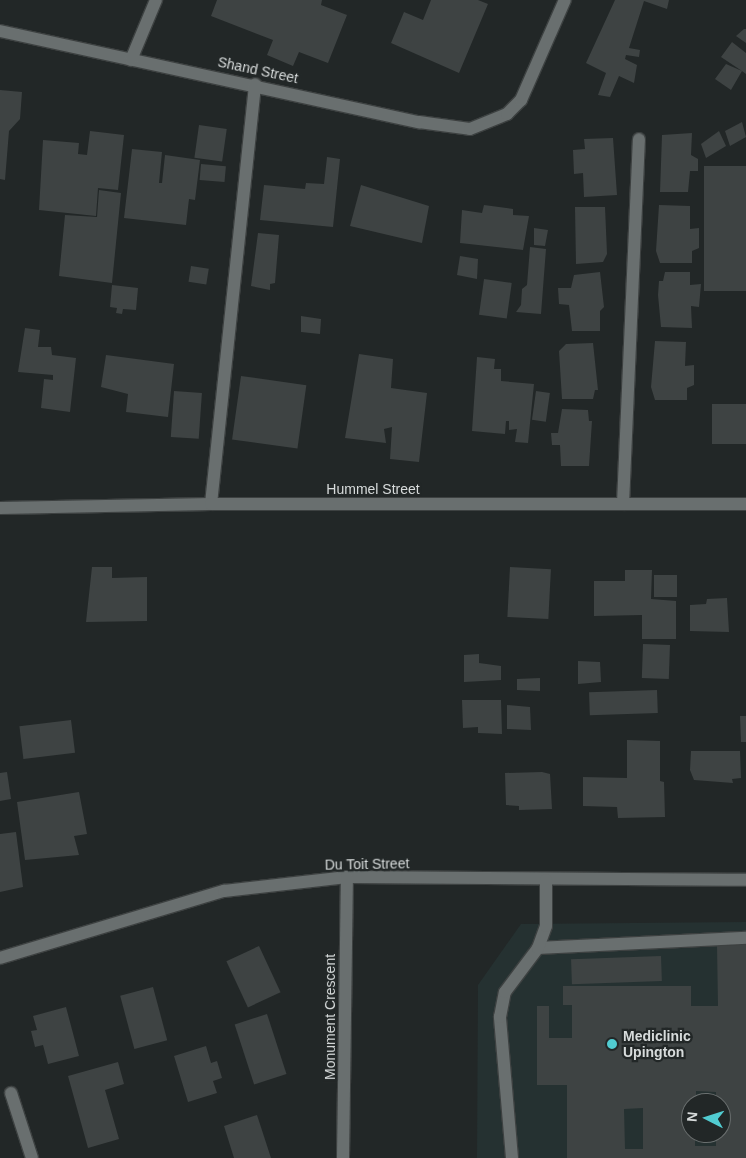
<!DOCTYPE html>
<html>
<head>
<meta charset="utf-8">
<style>
  body { margin:0 }
  #map { position:relative; width:746px; height:1158px; overflow:hidden; background:#222727; font-family:Helvetica,sans-serif }
  div>[style] { position:absolute }
  [style*='--x'] { left:calc(var(--x)*1px); top:calc(var(--y)*1px); width:calc(var(--w)*1px); rotate:calc(var(--a)*1deg) }
  .built>* { inset:0; background:#253131 }
  .building>* { inset:0; background:#3e4343; transform-origin:0 0 }
  .roads { filter:drop-shadow(1px 0 #3d4141) drop-shadow(-1px 0 #3d4141) drop-shadow(0 1px #3d4141) drop-shadow(0 -1px #3d4141) }
  .minor>* { height:12px; margin:-6px; padding:0 6px; transform-origin:6px; border-radius:6px; background:#696f6f }
  .dots>* { width:14px; height:14px; translate:-50% -50%; box-sizing:border-box; border:2px solid #222727; border-radius:50% }
  span { translate:-50% -50%; white-space:nowrap; text-align:center; line-height:1.15; -webkit-text-stroke:4.5px #222727; paint-order:stroke }
  .street-label { font-size:14px; color:#d7dbdb }
  .poi-label { font-size:14px; color:#d7dbdb; font-weight:700 }
  .left { translate:0 -50%; text-align:left }
  .north { position:absolute; left:681px; top:1093px; width:50px; height:50px; box-sizing:border-box; background:#222727; border:1px solid #6a6f6f; border-radius:50%; rotate:275deg; font-size:14px; font-weight:700; line-height:20px; text-align:center; color:#d7dbdb }
  .north::after { content:''; display:block; margin:auto; width:18px; height:22px; background:#51ccd1; clip-path:polygon(50% 0,100% 100%,50% 72%,0 100%) }
</style>
</head>
<body>
<div id="map">
  <div class="built">
    <div style="clip-path:polygon(evenodd,746px 922px,746px 1158px,477px 1158px,478px 985px,521px 924px,746px 922px,691px 1103px,721px 1103px,721px 1133px,691px 1133px,691px 1103px)"></div>
  </div>
  <div class="building">
    <div style="clip-path:polygon(217px 0,322px 0,321px 5px,347px 15px,328px 63px,299px 52px,293px 66px,267px 55px,273px 40px,211px 16px)"></div>
    <div style="clip-path:polygon(431px 0,478px 0,488px 4px,459px 73px,391px 43px,404px 12px,423px 20px)"></div>
    <div style="clip-path:polygon(615px 0,669px 0,667px 9px,644px 1px,629px 48px,640px 50px,639px 57px,626px 55px,625px 59px,637px 65px,634px 83px,619px 76px,610px 97px,598px 95px,606px 73px,586px 63px)"></div>
    <div style="clip-path:polygon(744px 29px,746px 29px,746px 43px,736px 36px)"></div>
    <div style="clip-path:polygon(732px 42px,746px 53px,746px 74px,742px 71px,731px 90px,715px 79px,726px 64px,742px 71px,721px 57px)"></div>
    <div style="clip-path:polygon(0 90px,22px 92px,20px 119px,9px 131px,5px 180px,0 179px)"></div>
    <div style="clip-path:polygon(742px 122px,746px 137px,730px 146px,725px 131px)"></div>
    <div style="left:199px;top:125px;width:28px;height:33px;rotate:8deg"></div>
    <div style="clip-path:polygon(90px 131px,124px 135px,118px 190px,98px 188px,96px 216px,39px 210px,43px 140px,79px 143px,78px 154px,87px 155px)"></div>
    <div style="clip-path:polygon(719px 131px,726px 146px,706px 158px,701px 144px)"></div>
    <div style="clip-path:polygon(692px 133px,691px 155px,698px 159px,698px 171px,690px 171px,688px 192px,660px 192px,662px 135px)"></div>
    <div style="clip-path:polygon(613px 138px,617px 195px,584px 197px,583px 173px,574px 174px,573px 150px,585px 149px,584px 139px)"></div>
    <div style="clip-path:polygon(132px 149px,162px 152px,159px 183px,162px 183px,165px 155px,200px 160px,195px 200px,189px 199px,186px 225px,124px 218px)"></div>
    <div style="clip-path:polygon(327px 157px,340px 159px,333px 227px,260px 220px,264px 185px,305px 189px,306px 183px,324px 184px)"></div>
    <div style="left:201px;top:164px;width:25px;height:16px;rotate:5deg"></div>
    <div style="left:704px;top:166px;width:42px;height:125px"></div>
    <div style="clip-path:polygon(361px 185px,429px 206px,422px 243px,350px 226px)"></div>
    <div style="clip-path:polygon(99px 190px,121px 193px,112px 283px,59px 276px,65px 215px,97px 217px)"></div>
    <div style="clip-path:polygon(484px 205px,513px 209px,513px 215px,529px 216px,523px 250px,460px 243px,462px 210px,482px 213px)"></div>
    <div style="clip-path:polygon(659px 205px,690px 206px,690px 229px,699px 228px,699px 248px,692px 251px,692px 263px,660px 263px,656px 251px)"></div>
    <div style="clip-path:polygon(575px 207px,605px 207px,607px 254px,603px 262px,576px 264px)"></div>
    <div style="clip-path:polygon(534px 228px,548px 230px,545px 246px,534px 245px)"></div>
    <div style="clip-path:polygon(258px 233px,279px 235px,275px 283px,270px 284px,270px 290px,251px 286px)"></div>
    <div style="clip-path:polygon(530px 247px,546px 249px,541px 314px,516px 312px,521px 305px,522px 289px,527px 285px)"></div>
    <div style="clip-path:polygon(460px 256px,478px 259px,477px 279px,457px 275px)"></div>
    <div style="left:191px;top:266px;width:18px;height:16px;rotate:9deg"></div>
    <div style="clip-path:polygon(600px 272px,604px 307px,600px 311px,600px 331px,572px 331px,569px 305px,559px 304px,558px 288px,571px 288px,574px 275px)"></div>
    <div style="clip-path:polygon(665px 272px,690px 272px,690px 285px,701px 284px,699px 307px,691px 306px,692px 328px,661px 327px,658px 295px,659px 281px,663px 281px)"></div>
    <div style="left:484px;top:279px;width:28px;height:36px;rotate:8deg"></div>
    <div style="clip-path:polygon(112px 285px,138px 288px,136px 310px,123px 309px,122px 314px,116px 313px,117px 308px,110px 307px)"></div>
    <div style="clip-path:polygon(301px 316px,321px 319px,320px 334px,301px 332px)"></div>
    <div style="clip-path:polygon(25px 328px,40px 330px,38px 347px,51px 347px,52px 355px,76px 358px,70px 412px,41px 408px,44px 379px,53px 380px,53px 375px,18px 372px)"></div>
    <div style="clip-path:polygon(655px 341px,686px 342px,685px 366px,694px 365px,694px 385px,687px 388px,687px 400px,655px 400px,651px 387px)"></div>
    <div style="clip-path:polygon(593px 343px,598px 390px,595px 390px,593px 399px,562px 399px,559px 351px,566px 344px)"></div>
    <div style="clip-path:polygon(359px 354px,393px 359px,391px 388px,427px 393px,419px 462px,390px 459px,392px 427px,384px 429px,386px 443px,345px 438px)"></div>
    <div style="clip-path:polygon(106px 355px,174px 364px,168px 417px,126px 412px,128px 394px,101px 387px)"></div>
    <div style="clip-path:polygon(477px 357px,495px 359px,494px 369px,501px 369px,501px 381px,534px 384px,528px 443px,515px 442px,517px 429px,509px 430px,509px 421px,506px 421px,505px 434px,472px 431px)"></div>
    <div style="left:241px;top:376px;width:66px;height:64px;rotate:8deg"></div>
    <div style="left:174px;top:391px;width:28px;height:46px;rotate:4deg"></div>
    <div style="left:536px;top:391px;width:14px;height:29px;rotate:8deg"></div>
    <div style="left:746px;top:404px;width:40px;height:34px;rotate:90deg"></div>
    <div style="clip-path:polygon(562px 409px,588px 410px,589px 421px,592px 421px,589px 466px,561px 466px,560px 445px,552px 445px,551px 433px,558px 433px)"></div>
    <div style="clip-path:polygon(92px 567px,112px 567px,112px 578px,147px 577px,147px 621px,86px 622px)"></div>
    <div style="left:510px;top:567px;width:41px;height:50px;rotate:3deg"></div>
    <div style="clip-path:polygon(625px 570px,652px 570px,651px 599px,676px 601px,676px 639px,642px 639px,642px 615px,594px 616px,594px 581px,625px 581px)"></div>
    <div style="left:654px;top:575px;width:23px;height:22px"></div>
    <div style="clip-path:polygon(727px 598px,729px 632px,690px 631px,690px 605px,706px 604px,707px 599px)"></div>
    <div style="left:643px;top:644px;width:27px;height:34px;rotate:2deg"></div>
    <div style="clip-path:polygon(479px 654px,479px 663px,501px 666px,501px 680px,464px 682px,464px 655px)"></div>
    <div style="clip-path:polygon(578px 661px,600px 662px,601px 682px,578px 684px)"></div>
    <div style="clip-path:polygon(540px 678px,540px 691px,517px 690px,517px 679px)"></div>
    <div style="left:657px;top:690px;width:23px;height:68px;rotate:88deg"></div>
    <div style="clip-path:polygon(462px 700px,501px 700px,502px 734px,478px 733px,478px 727px,463px 728px)"></div>
    <div style="clip-path:polygon(507px 705px,530px 707px,531px 730px,507px 729px)"></div>
    <div style="clip-path:polygon(740px 716px,746px 716px,746px 742px,741px 742px)"></div>
    <div style="left:71px;top:720px;width:33px;height:52px;rotate:83deg"></div>
    <div style="clip-path:polygon(627px 740px,660px 741px,660px 781px,664px 782px,665px 817px,618px 818px,617px 807px,583px 806px,583px 777px,627px 778px)"></div>
    <div style="clip-path:polygon(691px 751px,740px 751px,741px 778px,732px 779px,733px 783px,694px 780px,690px 770px)"></div>
    <div style="clip-path:polygon(7px 772px,11px 799px,0 801px,0 773px)"></div>
    <div style="clip-path:polygon(542px 772px,550px 774px,552px 809px,519px 810px,519px 806px,506px 805px,505px 773px)"></div>
    <div style="clip-path:polygon(79px 792px,87px 834px,74px 836px,79px 855px,25px 860px,17px 802px)"></div>
    <div style="clip-path:polygon(16px 832px,23px 887px,0 892px,0 834px)"></div>
    <div style="clip-path:polygon(evenodd,717px 945px,746px 945px,746px 1158px,567px 1158px,567px 1085px,537px 1085px,537px 1006px,549px 1006px,549px 1038px,572px 1038px,572px 1005px,563px 1005px,563px 986px,691px 986px,691px 1006px,718px 1006px,717px 945px,696px 1091px,716px 1092px,716px 1103px,721px 1103px,721px 1133px,716px 1133px,716px 1146px,695px 1146px,695px 1133px,691px 1133px,691px 1103px,696px 1103px,696px 1091px,717px 945px,643px 1108px,643px 1149px,625px 1149px,624px 1109px,643px 1108px)"></div>
    <div style="left:259px;top:946px;width:51px;height:36px;rotate:65deg"></div>
    <div style="left:661px;top:956px;width:25px;height:90px;rotate:88deg"></div>
    <div style="left:153px;top:987px;width:55px;height:34px;rotate:75deg"></div>
    <div style="clip-path:polygon(66px 1007px,79px 1056px,48px 1064px,43px 1045px,35px 1047px,31px 1031px,37px 1030px,33px 1016px)"></div>
    <div style="left:267px;top:1014px;width:63px;height:34px;rotate:72deg"></div>
    <div style="clip-path:polygon(206px 1046px,211px 1063px,217px 1061px,222px 1078px,213px 1081px,217px 1093px,188px 1102px,174px 1056px)"></div>
    <div style="clip-path:polygon(118px 1062px,124px 1084px,105px 1090px,119px 1139px,88px 1148px,68px 1076px)"></div>
    <div style="clip-path:polygon(257px 1115px,271px 1158px,234px 1158px,224px 1126px)"></div>
  </div>
  <div class="roads">
    <div class="minor">
      <div style="--x:0;--y:31;--w:429;--a:12.3"></div>
      <div style="--x:419;--y:122;--w:51;--a:7.8"></div>
      <div style="--x:470;--y:129;--w:40;--a:-22"></div>
      <div style="--x:507;--y:114;--w:20;--a:-45"></div>
      <div style="--x:521;--y:100;--w:109;--a:-66.3"></div>
      <div style="--x:131;--y:60;--w:65;--a:-67.4"></div>
      <div style="--x:211;--y:504;--w:422;--a:-84"></div>
      <div style="--x:623;--y:504;--w:365;--a:-87.5"></div>
      <div style="--x:0;--y:508;--w:211;--a:-1.1"></div>
      <div style="--x:211;--y:504;--w:535;--a:0"></div>
      <div style="--x:538;--y:948;--w:208;--a:-2.8"></div>
      <div style="--x:0;--y:958;--w:234;--a:-16.7"></div>
      <div style="--x:224;--y:891;--w:124;--a:-6.5"></div>
      <div style="--x:347;--y:877;--w:399;--a:0.4"></div>
      <div style="--x:11;--y:1093;--w:68;--a:72.1"></div>
      <div style="--x:343;--y:1158;--w:281;--a:-89.2"></div>
      <div style="--x:512;--y:1158;--w:142;--a:-94.9"></div>
      <div style="--x:500;--y:1017;--w:25;--a:-79"></div>
      <div style="--x:505;--y:992;--w:55;--a:-53.1"></div>
      <div style="--x:538;--y:948;--w:23;--a:-70"></div>
      <div style="--x:546;--y:926;--w:46;--a:-90"></div>
    </div>
  </div>
  <div class="dots">
    <div style="left:612px;top:1044px;background:#51ccd1"></div>
  </div>
  <div class="street-label">
    <span style="left:258px;top:70px;rotate:12deg">Shand Street</span>
    <span style="left:373px;top:489px">Hummel Street</span>
    <span style="left:367px;top:864px;rotate:-1deg">Du Toit Street</span>
    <span style="left:330px;top:1017px;rotate:-90deg">Monument Crescent</span>
  </div>
  <div class="poi-label">
    <span class="left" style="left:623px;top:1044px">Mediclinic<br>Upington</span>
  </div>
  <div class="north">N</div>
</div>
</body>
</html>
